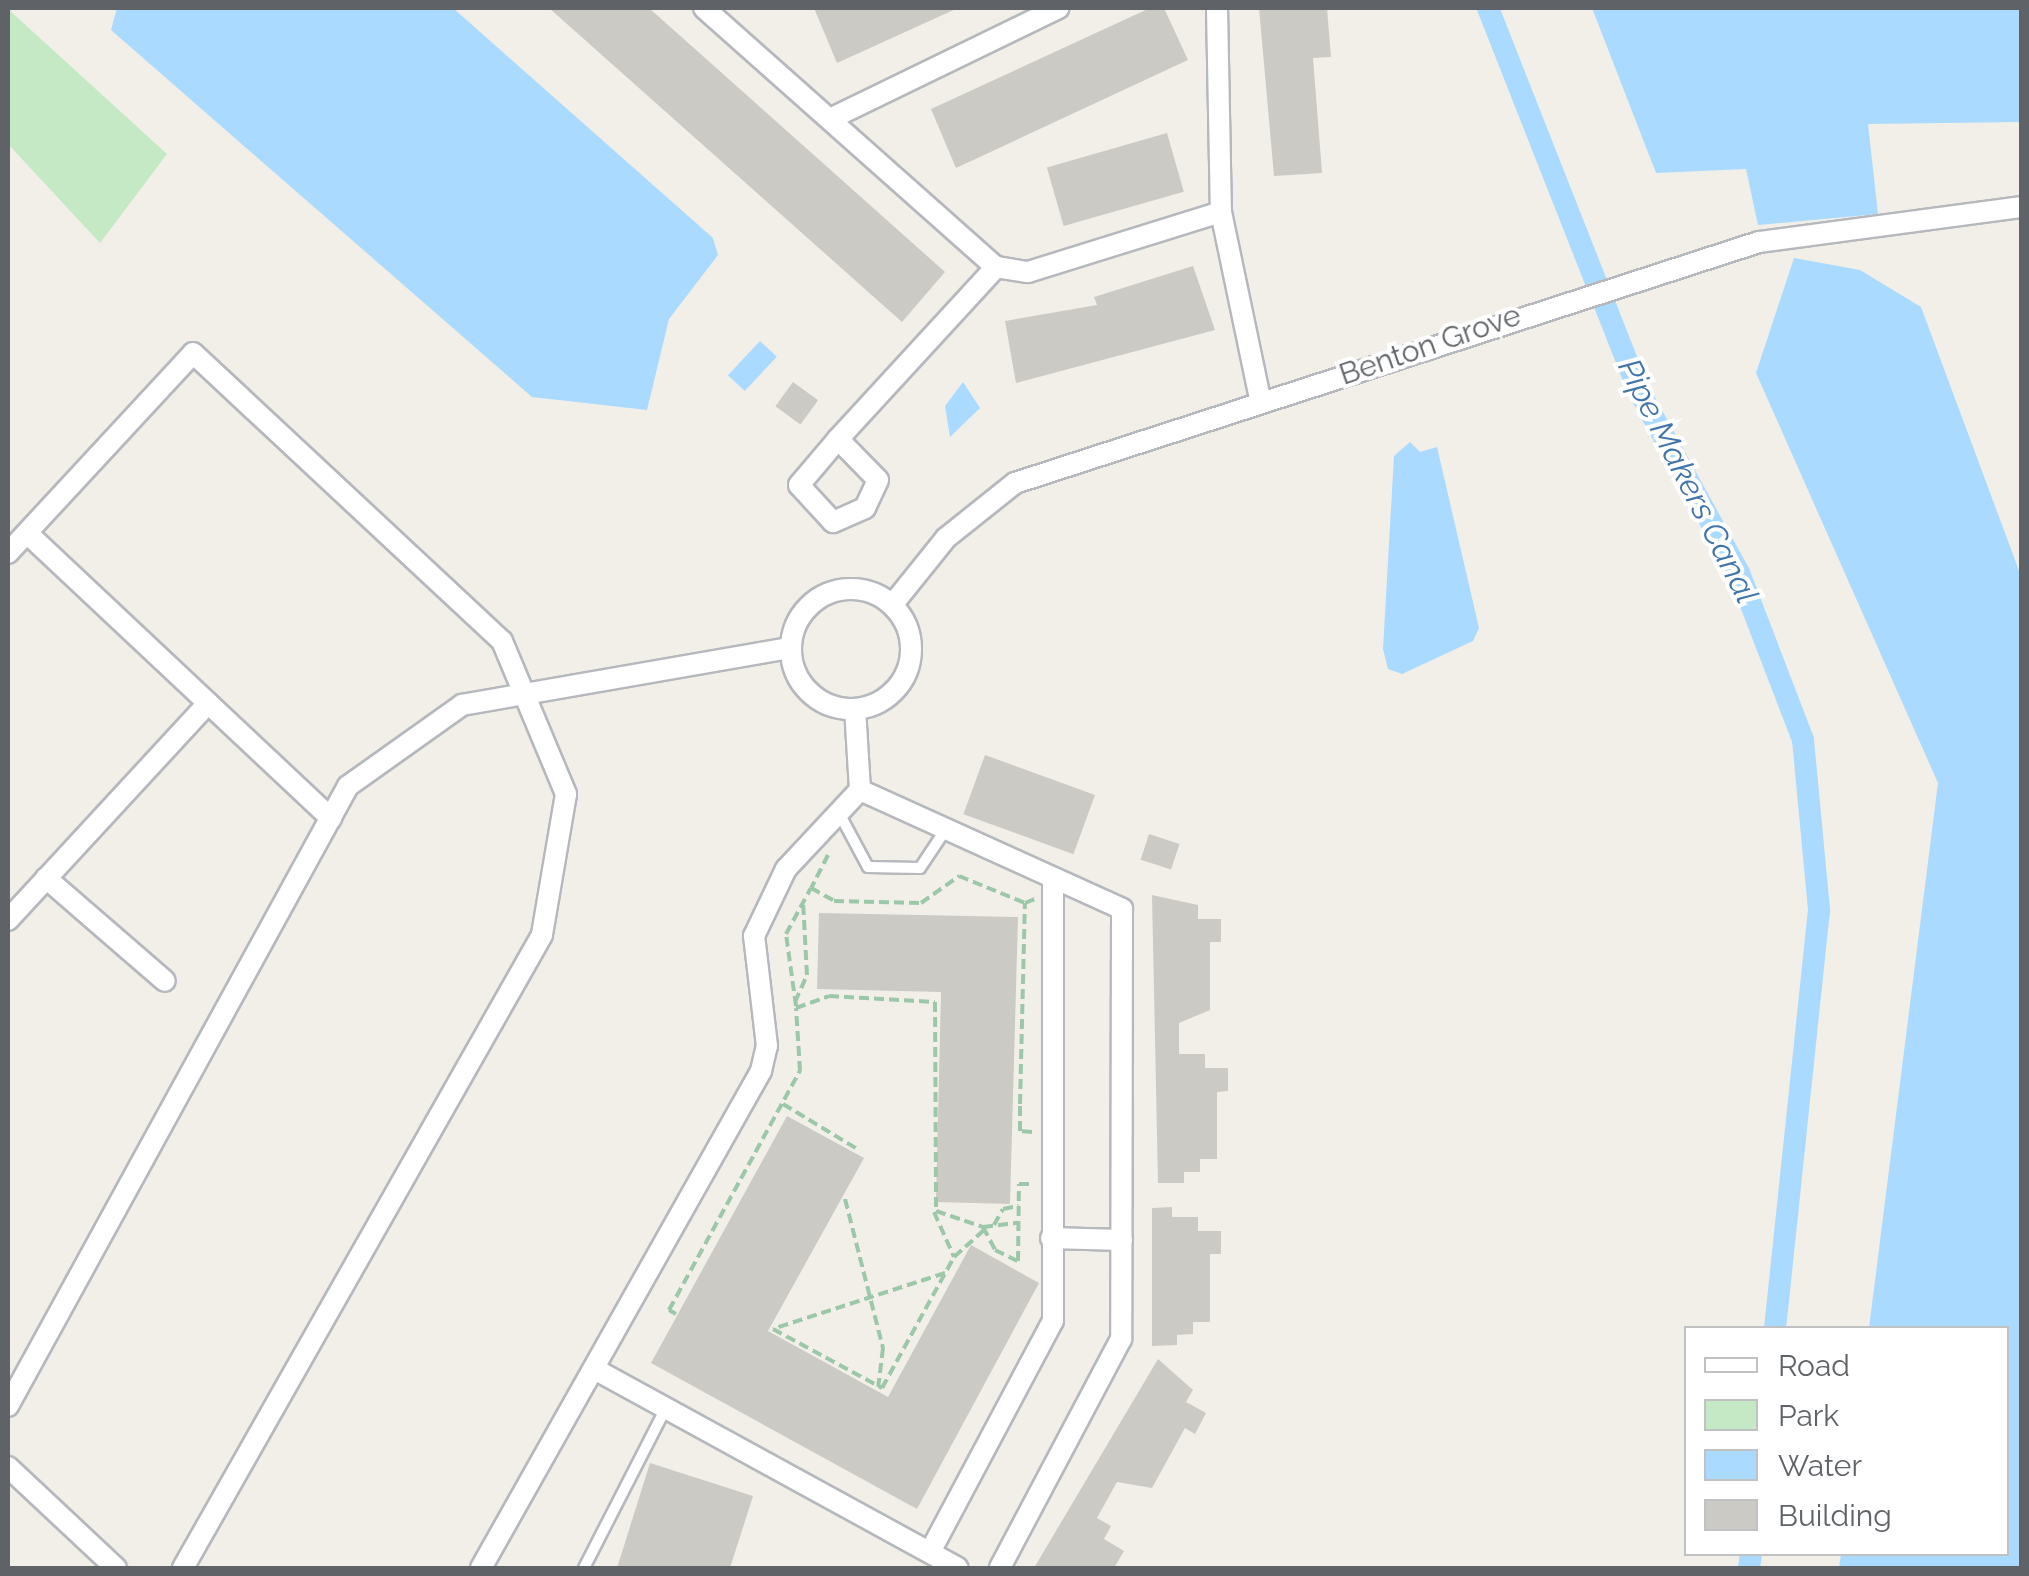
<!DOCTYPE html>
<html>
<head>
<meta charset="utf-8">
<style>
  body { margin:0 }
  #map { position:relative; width:2029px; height:1576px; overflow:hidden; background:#f1efe8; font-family:Raleway,sans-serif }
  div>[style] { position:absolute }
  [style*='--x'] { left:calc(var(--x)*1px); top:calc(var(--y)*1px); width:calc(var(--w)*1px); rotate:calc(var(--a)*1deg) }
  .green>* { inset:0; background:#c5e8c5 }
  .water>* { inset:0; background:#aadaff; transform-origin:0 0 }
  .canal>* { height:22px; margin:-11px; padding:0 11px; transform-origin:11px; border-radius:11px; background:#aadaff }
  .building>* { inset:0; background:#cccac5; transform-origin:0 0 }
  .path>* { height:4px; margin-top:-2px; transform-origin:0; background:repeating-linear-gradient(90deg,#9cc7a9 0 10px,transparent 0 15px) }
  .roads { filter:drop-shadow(2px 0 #b5b8bc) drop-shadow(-2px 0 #b5b8bc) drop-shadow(0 2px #b5b8bc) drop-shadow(0 -2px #b5b8bc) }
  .lane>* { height:10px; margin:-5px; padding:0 5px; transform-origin:5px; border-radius:5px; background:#fff }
  .street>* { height:20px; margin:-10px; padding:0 10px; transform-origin:10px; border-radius:10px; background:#fff }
  .street>.ring { margin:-10px; padding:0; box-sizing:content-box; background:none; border:20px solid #fff; border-radius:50% }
  span { translate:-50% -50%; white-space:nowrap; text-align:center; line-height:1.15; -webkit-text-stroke:8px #fff; paint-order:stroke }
  .street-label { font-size:30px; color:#5f6368 }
  .water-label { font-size:32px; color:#4174aa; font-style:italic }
  .frame { position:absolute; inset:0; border:10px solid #5f6368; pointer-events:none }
  .legend { position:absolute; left:1684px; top:1326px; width:325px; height:230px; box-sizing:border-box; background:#fff; border:2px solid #bfc1c3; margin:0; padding:12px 18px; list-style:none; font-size:30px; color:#5f6368 }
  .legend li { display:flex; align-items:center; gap:20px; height:50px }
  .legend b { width:50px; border:2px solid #bfc1c3 }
</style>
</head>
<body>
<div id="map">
  <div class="green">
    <div style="clip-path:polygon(8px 9px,167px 154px,100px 243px,8px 144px)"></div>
  </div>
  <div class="water">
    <div style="clip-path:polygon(117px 8px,453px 8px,713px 238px,718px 255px,669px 319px,647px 410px,532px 397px,111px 30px)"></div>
    <div style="clip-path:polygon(1592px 8px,2021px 8px,2021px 122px,1868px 124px,1878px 214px,1758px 225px,1746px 169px,1656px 173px)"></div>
    <div style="clip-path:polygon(1794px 258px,1860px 270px,1921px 307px,2021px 576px,2021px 1568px,1839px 1568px,1841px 1554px,2006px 1554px,2006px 1328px,1869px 1328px,1938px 783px,1756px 373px)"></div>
    <div style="left:760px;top:341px;width:23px;height:47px;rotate:43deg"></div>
    <div style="clip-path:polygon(963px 382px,980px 408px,950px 437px,945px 406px)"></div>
    <div style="clip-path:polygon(1410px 442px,1420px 452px,1437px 447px,1479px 628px,1473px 641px,1402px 674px,1388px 669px,1383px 649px,1394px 456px)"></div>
  </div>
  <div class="canal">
    <div style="--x:1488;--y:8;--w:414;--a:68.5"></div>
    <div style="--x:1640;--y:393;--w:205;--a:61.2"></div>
    <div style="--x:1739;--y:573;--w:179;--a:69"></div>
    <div style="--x:1803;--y:740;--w:171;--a:84.6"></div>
    <div style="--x:1819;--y:910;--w:420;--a:96"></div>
    <div style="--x:1749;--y:1568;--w:14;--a:-82"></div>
  </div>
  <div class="building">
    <div style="clip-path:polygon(549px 8px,649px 8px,945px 272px,902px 322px)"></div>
    <div style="clip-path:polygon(814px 8px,958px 8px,837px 63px)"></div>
    <div style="clip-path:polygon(1150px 8px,1164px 8px,1188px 60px,956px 168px,931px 109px)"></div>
    <div style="clip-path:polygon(1259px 8px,1327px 8px,1331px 57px,1313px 58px,1322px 173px,1274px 176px)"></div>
    <div style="left:1167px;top:133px;width:61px;height:125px;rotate:74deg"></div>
    <div style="clip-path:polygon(1193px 266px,1215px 330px,1016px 383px,1005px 321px,1097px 305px,1094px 297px)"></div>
    <div style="left:793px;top:382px;width:31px;height:30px;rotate:36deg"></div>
    <div style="left:985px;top:755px;width:117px;height:63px;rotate:20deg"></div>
    <div style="left:1149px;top:834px;width:32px;height:27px;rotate:18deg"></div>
    <div style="clip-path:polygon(1152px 895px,1198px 905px,1198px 919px,1221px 919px,1221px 942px,1210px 942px,1210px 1010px,1179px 1023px,1179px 1054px,1205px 1054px,1205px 1068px,1228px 1068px,1228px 1091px,1217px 1092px,1217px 1159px,1200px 1159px,1200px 1172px,1184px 1172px,1184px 1183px,1158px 1183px)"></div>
    <div style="clip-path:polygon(819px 913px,1018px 917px,1010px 1204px,936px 1202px,941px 992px,817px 989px)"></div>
    <div style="clip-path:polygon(787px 1116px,864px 1158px,768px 1331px,888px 1397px,971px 1245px,1039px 1283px,917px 1509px,651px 1363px)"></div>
    <div style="clip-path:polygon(1172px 1207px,1172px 1217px,1198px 1217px,1198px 1231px,1221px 1231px,1221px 1254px,1210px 1254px,1210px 1322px,1193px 1322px,1193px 1334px,1177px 1335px,1177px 1345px,1152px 1346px,1152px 1208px)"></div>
    <div style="clip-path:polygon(1158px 1359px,1193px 1390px,1186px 1402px,1206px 1413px,1195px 1434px,1185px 1428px,1152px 1488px,1117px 1482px,1097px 1518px,1111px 1526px,1104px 1539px,1124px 1551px,1114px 1568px,1034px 1568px)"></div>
    <div style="clip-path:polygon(650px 1463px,753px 1496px,730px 1568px,617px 1568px)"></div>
  </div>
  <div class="path">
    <div style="--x:828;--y:855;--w:37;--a:117"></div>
    <div style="--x:811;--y:888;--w:26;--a:29"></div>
    <div style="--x:834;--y:901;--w:87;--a:1.3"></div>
    <div style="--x:921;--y:903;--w:47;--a:-35.4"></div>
    <div style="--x:959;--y:876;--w:71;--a:22.2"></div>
    <div style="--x:795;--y:1002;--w:30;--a:-66"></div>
    <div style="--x:807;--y:975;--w:74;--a:-93.1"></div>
    <div style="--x:796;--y:1006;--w:73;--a:-97.9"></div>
    <div style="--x:786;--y:934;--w:52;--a:-61.5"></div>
    <div style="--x:783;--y:1104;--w:89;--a:31.2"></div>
    <div style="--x:1032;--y:1132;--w:12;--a:-175"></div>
    <div style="--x:1020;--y:1131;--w:27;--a:-90"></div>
    <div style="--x:1020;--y:1104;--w:201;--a:-88.6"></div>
    <div style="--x:1025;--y:903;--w:11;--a:-22"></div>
    <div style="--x:845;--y:1199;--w:154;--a:75.7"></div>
    <div style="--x:883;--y:1348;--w:39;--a:97"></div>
    <div style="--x:934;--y:1212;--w:49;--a:66"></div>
    <div style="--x:994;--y:1225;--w:18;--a:-61"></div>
    <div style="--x:1003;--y:1209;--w:16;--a:-11"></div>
    <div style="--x:983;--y:1227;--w:35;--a:-7"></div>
    <div style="--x:945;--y:1273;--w:181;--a:162"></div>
    <div style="--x:773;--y:1329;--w:124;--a:28.4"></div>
    <div style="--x:882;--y:1388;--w:149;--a:-61.2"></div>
    <div style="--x:954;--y:1257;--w:40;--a:-42"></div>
    <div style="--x:676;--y:1314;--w:8;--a:-150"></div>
    <div style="--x:669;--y:1310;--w:273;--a:-61.3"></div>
    <div style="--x:800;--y:1071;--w:63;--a:-93.6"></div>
    <div style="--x:796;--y:1008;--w:35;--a:-20"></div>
    <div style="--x:829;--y:996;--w:106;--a:3.2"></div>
    <div style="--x:935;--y:1002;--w:209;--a:89.7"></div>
    <div style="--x:936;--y:1211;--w:50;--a:18.8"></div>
    <div style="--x:983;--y:1227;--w:26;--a:62"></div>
    <div style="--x:995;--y:1250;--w:25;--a:26"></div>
    <div style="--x:1018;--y:1261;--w:77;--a:-89.3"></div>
    <div style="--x:1019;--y:1184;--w:13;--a:0"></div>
  </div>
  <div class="roads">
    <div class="lane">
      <div style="--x:839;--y:813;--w:61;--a:61.8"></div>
      <div style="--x:868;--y:867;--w:52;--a:1.1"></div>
      <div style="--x:920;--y:868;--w:47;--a:-56.3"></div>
      <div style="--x:584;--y:1568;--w:180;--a:-62.9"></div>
    </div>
    <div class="street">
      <div style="--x:704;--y:8;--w:390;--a:41.6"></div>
      <div style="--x:996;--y:267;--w:32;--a:9"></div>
      <div style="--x:1028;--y:272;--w:202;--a:-17.3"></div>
      <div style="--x:1217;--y:8;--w:204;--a:88.9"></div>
      <div style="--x:1221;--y:212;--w:195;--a:78.2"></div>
      <div style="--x:830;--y:119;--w:254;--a:-25.9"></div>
      <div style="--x:838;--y:439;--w:57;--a:45.7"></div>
      <div style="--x:878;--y:480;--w:31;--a:115"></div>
      <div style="--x:865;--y:508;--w:35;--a:156"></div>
      <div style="--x:833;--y:522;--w:50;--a:-132.6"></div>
      <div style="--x:799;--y:485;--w:60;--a:-49.7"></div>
      <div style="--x:838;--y:439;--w:234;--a:-47.4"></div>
      <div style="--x:27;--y:533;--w:417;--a:43.2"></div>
      <div style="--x:8;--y:553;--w:272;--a:-47.2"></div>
      <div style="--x:193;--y:353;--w:422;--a:43"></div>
      <div style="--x:502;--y:641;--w:166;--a:67.3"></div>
      <div style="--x:566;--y:794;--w:143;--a:99.7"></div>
      <div style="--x:542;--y:935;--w:728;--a:119.56"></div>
      <div class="ring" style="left:791px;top:589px;width:100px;height:100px"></div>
      <div style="--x:893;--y:604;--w:85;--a:-51.2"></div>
      <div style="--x:946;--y:538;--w:88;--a:-38.6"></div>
      <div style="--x:1015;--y:483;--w:782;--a:-17.95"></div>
      <div style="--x:1759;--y:242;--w:265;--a:-7.6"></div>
      <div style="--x:860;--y:790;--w:288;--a:24.4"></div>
      <div style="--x:1122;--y:909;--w:430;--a:90.1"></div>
      <div style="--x:1121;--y:1339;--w:259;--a:117.9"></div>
      <div style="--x:46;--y:878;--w:157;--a:40.9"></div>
      <div style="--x:8;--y:920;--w:295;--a:-47.3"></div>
      <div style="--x:1051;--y:1238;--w:71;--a:1.6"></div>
      <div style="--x:598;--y:1371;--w:410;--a:28.7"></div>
      <div style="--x:8;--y:1406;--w:707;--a:-61.26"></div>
      <div style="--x:348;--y:786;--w:140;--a:-35.4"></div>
      <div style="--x:462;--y:705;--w:333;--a:-9.9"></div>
      <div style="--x:8;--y:1467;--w:148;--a:43.1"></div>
      <div style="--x:930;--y:1552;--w:262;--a:-62"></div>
      <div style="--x:1053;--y:1321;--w:443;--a:-90"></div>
      <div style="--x:481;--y:1568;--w:570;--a:-60.6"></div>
      <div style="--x:761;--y:1071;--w:26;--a:-77"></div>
      <div style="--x:767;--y:1046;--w:111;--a:-96.7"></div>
      <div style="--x:754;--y:936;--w:74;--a:-64.5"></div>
      <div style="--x:786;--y:869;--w:108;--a:-46.9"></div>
      <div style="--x:860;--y:790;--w:81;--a:-93.5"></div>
    </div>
  </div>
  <div class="street-label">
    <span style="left:1430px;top:345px;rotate:-19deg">Benton Grove</span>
  </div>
  <div class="water-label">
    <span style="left:1688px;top:481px;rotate:63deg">Pipe Makers Canal</span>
  </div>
  <div class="frame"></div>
  <ul class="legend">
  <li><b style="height:12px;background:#fff"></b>Road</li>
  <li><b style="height:28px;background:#c5e8c5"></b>Park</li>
  <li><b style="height:28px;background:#aadaff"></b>Water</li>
  <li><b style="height:28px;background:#cccac5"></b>Building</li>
  </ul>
</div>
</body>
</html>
